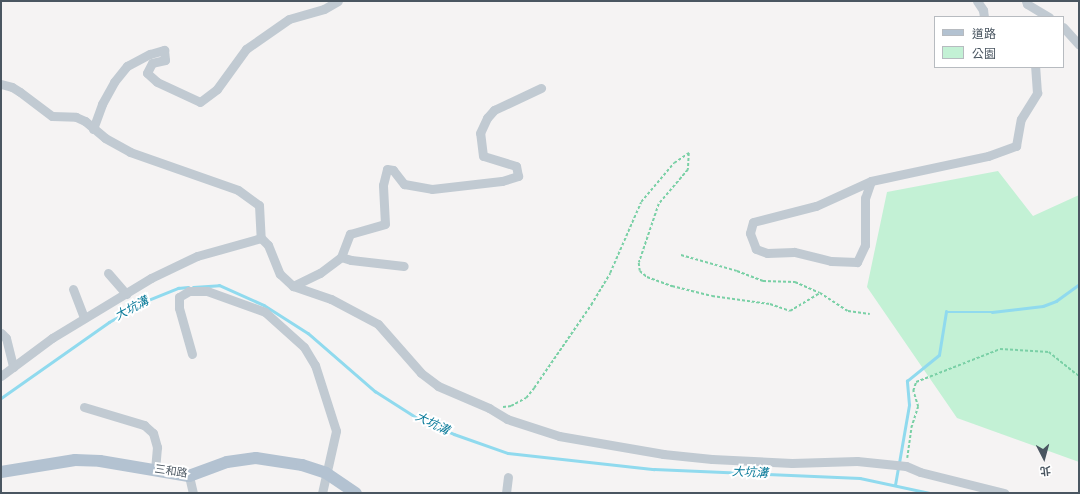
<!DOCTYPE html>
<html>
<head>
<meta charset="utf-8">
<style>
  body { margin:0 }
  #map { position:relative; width:1080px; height:494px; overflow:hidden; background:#f5f3f3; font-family:Figtree,"Noto Sans TC",sans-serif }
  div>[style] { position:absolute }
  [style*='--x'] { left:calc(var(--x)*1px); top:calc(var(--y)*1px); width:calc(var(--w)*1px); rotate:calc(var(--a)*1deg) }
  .green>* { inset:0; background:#c3f1d5 }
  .stream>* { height:2.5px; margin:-1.25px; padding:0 1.25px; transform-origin:1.25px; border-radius:1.25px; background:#90daee }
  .path>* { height:1.5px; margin-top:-0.75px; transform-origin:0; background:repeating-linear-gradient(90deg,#7ad0a6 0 3px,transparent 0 5px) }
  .minor>* { height:9px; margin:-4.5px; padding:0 4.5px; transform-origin:4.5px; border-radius:4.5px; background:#c1cad2 }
  .major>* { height:12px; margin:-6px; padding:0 6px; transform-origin:6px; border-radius:6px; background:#b3c2d1 }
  span { translate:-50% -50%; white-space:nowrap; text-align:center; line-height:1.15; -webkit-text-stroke:4px #fff; paint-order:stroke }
  .street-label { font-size:11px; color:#4a5661 }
  .water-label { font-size:12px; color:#0c7c9b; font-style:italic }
  .frame { position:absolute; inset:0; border:2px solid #4a5661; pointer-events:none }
  .legend { position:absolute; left:934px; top:16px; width:130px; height:52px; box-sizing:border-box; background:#fff; border:1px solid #b7bbc0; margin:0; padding:5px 7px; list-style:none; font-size:12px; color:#4a5661 }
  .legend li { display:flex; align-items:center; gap:8px; height:20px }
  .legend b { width:20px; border:1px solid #b7bbc0 }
  .north { position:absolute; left:1024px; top:438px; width:40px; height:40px; -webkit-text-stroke:3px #fff; paint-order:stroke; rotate:174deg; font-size:11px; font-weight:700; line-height:16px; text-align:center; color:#4a5661 }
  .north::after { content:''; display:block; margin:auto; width:14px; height:18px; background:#4a5661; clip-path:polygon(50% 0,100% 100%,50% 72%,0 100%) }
</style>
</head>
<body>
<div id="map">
  <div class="green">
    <div style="clip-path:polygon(998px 171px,1033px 216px,1079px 195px,1079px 462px,957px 418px,867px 287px,887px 192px)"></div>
  </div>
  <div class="stream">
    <div style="--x:193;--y:287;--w:26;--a:-4"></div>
    <div style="--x:219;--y:285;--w:49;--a:24"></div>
    <div style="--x:264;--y:305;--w:52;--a:32.5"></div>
    <div style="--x:308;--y:333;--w:89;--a:40.9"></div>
    <div style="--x:375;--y:391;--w:52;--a:32.5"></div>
    <div style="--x:419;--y:419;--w:38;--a:23"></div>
    <div style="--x:454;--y:434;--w:57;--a:19.4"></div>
    <div style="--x:508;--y:453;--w:147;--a:6.3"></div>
    <div style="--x:654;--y:469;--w:206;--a:2.5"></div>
    <div style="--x:860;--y:478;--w:72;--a:12.1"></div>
    <div style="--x:1;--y:398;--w:132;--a:-35.1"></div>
    <div style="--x:109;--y:322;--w:43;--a:-29.6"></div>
    <div style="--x:146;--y:301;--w:35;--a:-22"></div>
    <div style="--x:178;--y:288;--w:10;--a:-6"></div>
    <div style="--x:899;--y:463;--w:59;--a:-80.2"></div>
    <div style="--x:909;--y:405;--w:24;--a:-95"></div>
    <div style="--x:907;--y:381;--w:41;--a:-39.1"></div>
    <div style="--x:939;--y:355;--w:44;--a:-80.8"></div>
    <div style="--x:946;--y:312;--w:46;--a:0"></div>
    <div style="--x:992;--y:312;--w:51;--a:-6.7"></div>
    <div style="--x:1043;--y:306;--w:14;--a:-21"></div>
    <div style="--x:1056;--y:301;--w:29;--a:-36"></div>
    <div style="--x:895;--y:485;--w:17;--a:-80"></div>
  </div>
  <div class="path">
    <div style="--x:681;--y:255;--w:58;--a:15.9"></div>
    <div style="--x:737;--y:271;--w:28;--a:21"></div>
    <div style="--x:763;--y:281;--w:32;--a:2"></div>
    <div style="--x:795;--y:282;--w:27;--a:24"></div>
    <div style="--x:820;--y:293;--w:33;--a:33"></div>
    <div style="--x:848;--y:311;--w:22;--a:8"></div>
    <div style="--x:503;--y:407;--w:8;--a:-7"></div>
    <div style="--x:511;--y:406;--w:17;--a:-28"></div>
    <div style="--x:526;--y:398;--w:13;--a:-51"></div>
    <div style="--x:534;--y:388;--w:101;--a:-55.5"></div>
    <div style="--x:591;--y:305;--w:37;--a:-59"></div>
    <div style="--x:610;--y:273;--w:77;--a:-66.4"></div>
    <div style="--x:641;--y:202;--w:51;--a:-49.8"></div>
    <div style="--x:674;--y:163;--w:18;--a:-34"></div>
    <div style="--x:689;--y:153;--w:17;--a:93"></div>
    <div style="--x:688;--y:170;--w:45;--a:130.5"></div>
    <div style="--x:659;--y:204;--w:62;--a:108.7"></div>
    <div style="--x:639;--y:263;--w:8;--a:83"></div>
    <div style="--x:640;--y:271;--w:9;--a:41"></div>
    <div style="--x:647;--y:277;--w:27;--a:20"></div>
    <div style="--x:672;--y:286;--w:41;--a:14"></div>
    <div style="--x:712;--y:296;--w:59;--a:7.9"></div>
    <div style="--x:770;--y:304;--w:21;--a:19"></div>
    <div style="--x:790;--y:311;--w:35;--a:-31"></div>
    <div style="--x:907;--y:458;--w:30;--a:-82"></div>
    <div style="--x:911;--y:428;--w:22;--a:-72"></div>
    <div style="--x:918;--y:407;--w:17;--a:-107"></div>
    <div style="--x:913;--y:391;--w:9;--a:-72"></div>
    <div style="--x:916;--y:382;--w:90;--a:-21.4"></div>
    <div style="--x:1000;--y:349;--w:49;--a:3.5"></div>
    <div style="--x:1049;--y:352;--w:36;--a:39"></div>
    <div style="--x:1077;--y:375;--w:2;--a:0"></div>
  </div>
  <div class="minor">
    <div style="--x:977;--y:1;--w:11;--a:56"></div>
    <div style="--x:983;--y:10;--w:7;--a:82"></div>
    <div style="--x:1026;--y:1;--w:3;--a:72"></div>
    <div style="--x:1027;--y:4;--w:26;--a:31"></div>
    <div style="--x:1063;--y:27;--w:24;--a:48"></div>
    <div style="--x:1;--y:84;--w:11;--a:15"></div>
    <div style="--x:12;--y:87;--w:9;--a:32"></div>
    <div style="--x:20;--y:92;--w:40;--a:37"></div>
    <div style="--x:52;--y:116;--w:24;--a:2"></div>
    <div style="--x:76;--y:117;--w:10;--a:24"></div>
    <div style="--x:85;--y:121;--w:26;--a:40"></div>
    <div style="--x:105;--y:138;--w:29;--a:29"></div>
    <div style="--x:130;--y:152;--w:114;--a:19.4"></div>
    <div style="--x:238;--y:190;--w:26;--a:36"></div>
    <div style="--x:259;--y:205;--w:33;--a:87"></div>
    <div style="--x:93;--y:129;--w:27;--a:-70"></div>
    <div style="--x:102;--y:104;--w:25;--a:-61"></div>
    <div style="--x:114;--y:82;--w:21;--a:-51"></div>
    <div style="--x:127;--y:66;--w:26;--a:-28"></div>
    <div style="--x:150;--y:54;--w:15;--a:-16"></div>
    <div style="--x:164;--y:50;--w:10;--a:84"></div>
    <div style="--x:165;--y:60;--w:13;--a:167"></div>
    <div style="--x:152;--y:63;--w:11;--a:117"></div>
    <div style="--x:147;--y:73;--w:13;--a:42"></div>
    <div style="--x:157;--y:82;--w:47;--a:24.9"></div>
    <div style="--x:200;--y:102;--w:21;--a:-37"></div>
    <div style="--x:217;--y:89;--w:49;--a:-54.1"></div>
    <div style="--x:246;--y:49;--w:52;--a:-34.9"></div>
    <div style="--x:289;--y:19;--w:36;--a:-16"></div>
    <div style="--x:324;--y:9;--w:16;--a:-30"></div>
    <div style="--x:871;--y:181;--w:18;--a:109"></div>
    <div style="--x:865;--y:198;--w:47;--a:90"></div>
    <div style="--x:865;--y:245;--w:19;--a:115"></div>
    <div style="--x:857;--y:262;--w:26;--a:-178"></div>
    <div style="--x:831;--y:261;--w:38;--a:-166"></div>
    <div style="--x:794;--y:252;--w:27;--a:178"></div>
    <div style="--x:767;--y:253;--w:12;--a:-160"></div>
    <div style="--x:756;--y:249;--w:17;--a:-111"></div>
    <div style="--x:750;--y:233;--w:11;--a:-75"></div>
    <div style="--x:753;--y:222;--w:65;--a:-14.3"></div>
    <div style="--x:816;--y:206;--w:60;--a:-24.4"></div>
    <div style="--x:871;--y:181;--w:120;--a:-12.1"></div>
    <div style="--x:988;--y:156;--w:30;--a:-20"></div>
    <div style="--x:1016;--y:146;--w:27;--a:-80"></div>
    <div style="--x:1021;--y:119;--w:31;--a:-58"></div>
    <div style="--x:1037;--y:93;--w:26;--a:-94"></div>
    <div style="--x:341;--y:257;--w:10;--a:17"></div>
    <div style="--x:351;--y:260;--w:53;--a:6.5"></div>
    <div style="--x:108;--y:273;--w:28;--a:49"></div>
    <div style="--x:293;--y:286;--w:30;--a:-26"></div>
    <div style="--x:320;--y:273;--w:26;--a:-37"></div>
    <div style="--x:341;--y:257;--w:25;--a:-69"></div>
    <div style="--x:350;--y:234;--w:36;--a:-16"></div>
    <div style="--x:385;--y:224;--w:39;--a:-93"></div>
    <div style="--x:383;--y:185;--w:16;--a:-76"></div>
    <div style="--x:387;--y:169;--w:6;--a:9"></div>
    <div style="--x:393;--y:170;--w:18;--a:52"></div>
    <div style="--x:404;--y:184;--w:28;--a:10"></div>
    <div style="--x:432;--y:189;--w:70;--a:-6.5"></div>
    <div style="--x:502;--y:181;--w:17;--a:-17"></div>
    <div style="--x:518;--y:176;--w:10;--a:-101"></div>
    <div style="--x:516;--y:166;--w:34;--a:-163"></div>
    <div style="--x:483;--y:156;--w:23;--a:-97"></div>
    <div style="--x:480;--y:133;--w:17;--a:-65"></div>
    <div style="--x:487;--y:118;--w:11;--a:-49"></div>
    <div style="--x:494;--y:110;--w:52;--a:-25.1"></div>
    <div style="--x:73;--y:289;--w:31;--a:69"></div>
    <div style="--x:1;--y:333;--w:7;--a:45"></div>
    <div style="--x:6;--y:338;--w:30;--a:76"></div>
    <div style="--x:192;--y:354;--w:48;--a:-105.8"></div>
    <div style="--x:179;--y:308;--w:11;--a:-90"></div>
    <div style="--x:179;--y:297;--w:12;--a:-31"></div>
    <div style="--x:189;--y:291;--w:18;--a:0"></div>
    <div style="--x:207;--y:291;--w:62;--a:19.9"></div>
    <div style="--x:265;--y:312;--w:52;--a:41.9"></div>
    <div style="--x:304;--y:347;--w:21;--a:59"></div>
    <div style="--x:315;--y:365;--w:69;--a:72.3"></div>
    <div style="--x:336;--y:431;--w:64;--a:102.7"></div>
    <div style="--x:1;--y:376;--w:64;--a:-36.7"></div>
    <div style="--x:52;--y:338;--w:116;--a:-31.2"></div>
    <div style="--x:151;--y:278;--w:51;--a:-25.6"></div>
    <div style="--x:197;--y:256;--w:66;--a:-15.7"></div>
    <div style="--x:261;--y:238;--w:10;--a:45"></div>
    <div style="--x:268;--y:245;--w:31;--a:68"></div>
    <div style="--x:280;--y:274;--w:18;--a:43"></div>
    <div style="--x:293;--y:286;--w:40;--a:18.9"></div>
    <div style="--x:331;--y:299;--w:53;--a:28"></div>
    <div style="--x:378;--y:324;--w:65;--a:48.7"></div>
    <div style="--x:421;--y:373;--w:21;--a:37"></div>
    <div style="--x:438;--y:386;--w:56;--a:23.3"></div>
    <div style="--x:489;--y:408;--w:21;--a:31"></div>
    <div style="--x:507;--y:419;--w:55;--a:18.1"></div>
    <div style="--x:559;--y:436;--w:106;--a:9.8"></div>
    <div style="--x:663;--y:454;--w:49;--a:5.8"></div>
    <div style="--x:712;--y:459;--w:80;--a:2.9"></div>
    <div style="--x:792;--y:463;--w:65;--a:-1.8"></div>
    <div style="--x:857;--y:461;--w:49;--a:5.8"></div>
    <div style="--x:906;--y:466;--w:15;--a:23"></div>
    <div style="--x:920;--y:472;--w:87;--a:14"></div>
    <div style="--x:84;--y:407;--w:63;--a:16.7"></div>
    <div style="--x:144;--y:425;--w:12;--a:42"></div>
    <div style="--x:153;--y:433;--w:15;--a:74"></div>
    <div style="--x:157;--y:447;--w:22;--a:95"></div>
    <div style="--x:189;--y:476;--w:17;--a:77"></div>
    <div style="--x:506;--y:493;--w:16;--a:-83"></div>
  </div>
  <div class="major">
    <div style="--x:1;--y:472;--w:75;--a:-9.2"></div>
    <div style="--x:75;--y:460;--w:25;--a:2"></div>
    <div style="--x:100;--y:461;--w:90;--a:9.6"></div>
    <div style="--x:189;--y:476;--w:40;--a:-20.2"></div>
    <div style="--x:227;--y:462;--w:29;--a:-8"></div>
    <div style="--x:256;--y:458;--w:47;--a:8.7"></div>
    <div style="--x:302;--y:465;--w:25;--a:18"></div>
    <div style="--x:326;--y:473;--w:36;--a:34"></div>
  </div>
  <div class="street-label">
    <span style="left:171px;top:472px;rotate:8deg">三和路</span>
  </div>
  <div class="water-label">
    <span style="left:132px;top:309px;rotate:-28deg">大坑溝</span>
    <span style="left:432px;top:424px;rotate:26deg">大坑溝</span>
    <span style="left:750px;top:473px;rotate:3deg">大坑溝</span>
  </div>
  <div class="frame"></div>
  <ul class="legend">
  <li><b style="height:5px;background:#b3c2d1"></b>道路</li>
  <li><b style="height:11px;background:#c3f1d5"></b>公園</li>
  </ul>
  <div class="north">北</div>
</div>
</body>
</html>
